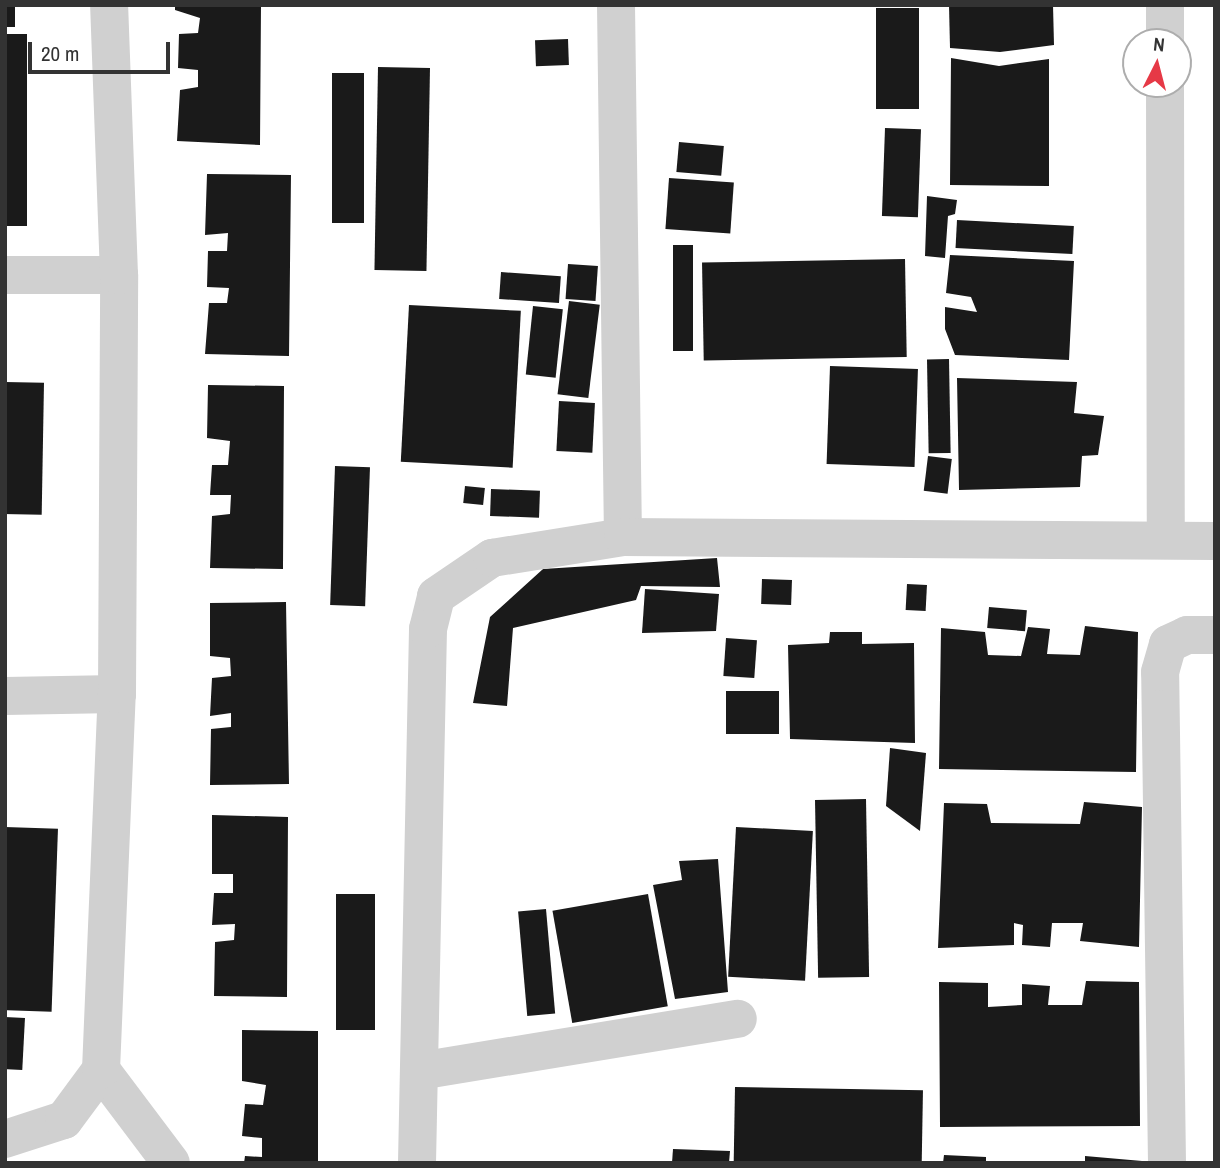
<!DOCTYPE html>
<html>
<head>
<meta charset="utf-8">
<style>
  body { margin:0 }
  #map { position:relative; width:1220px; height:1168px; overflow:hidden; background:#fff; font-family:"Archivo Narrow",sans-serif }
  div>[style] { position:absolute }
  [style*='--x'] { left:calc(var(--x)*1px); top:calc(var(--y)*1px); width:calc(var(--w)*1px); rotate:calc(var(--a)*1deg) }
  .building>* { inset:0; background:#1a1a1a; transform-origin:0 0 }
  .minor>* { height:38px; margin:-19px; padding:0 19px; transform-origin:19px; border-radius:19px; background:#d0d0d0 }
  span { translate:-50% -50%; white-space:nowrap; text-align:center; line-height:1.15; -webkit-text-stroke:7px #fff; paint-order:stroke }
  .frame { position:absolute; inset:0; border:7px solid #333; pointer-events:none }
  .north { position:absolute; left:1122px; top:28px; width:70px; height:70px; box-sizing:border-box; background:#fff; border:2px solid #adadad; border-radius:50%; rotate:6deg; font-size:19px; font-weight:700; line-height:28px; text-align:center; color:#333 }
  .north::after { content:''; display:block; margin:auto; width:24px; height:32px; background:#e63946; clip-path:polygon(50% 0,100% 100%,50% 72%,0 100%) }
  .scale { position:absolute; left:28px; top:42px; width:142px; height:32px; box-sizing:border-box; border:4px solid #333; border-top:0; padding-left:9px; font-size:21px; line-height:24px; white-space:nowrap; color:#333; -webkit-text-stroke:5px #fff; paint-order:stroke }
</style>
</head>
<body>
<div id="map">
  <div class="building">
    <div style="left:5px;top:5px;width:10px;height:22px"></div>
    <div style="clip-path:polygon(175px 5px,261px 5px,260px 145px,177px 141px,180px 90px,198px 87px,198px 70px,178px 68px,179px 34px,198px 33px,200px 18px,175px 10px)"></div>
    <div style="clip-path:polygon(949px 5px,1053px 5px,1054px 45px,1000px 52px,950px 48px)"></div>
    <div style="left:876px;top:8px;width:43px;height:101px"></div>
    <div style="left:5px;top:34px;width:22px;height:192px"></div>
    <div style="left:568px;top:39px;width:26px;height:33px;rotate:88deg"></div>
    <div style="clip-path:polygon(951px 58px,999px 66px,1049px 59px,1049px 186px,950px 185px)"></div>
    <div style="left:378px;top:67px;width:52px;height:203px;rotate:1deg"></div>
    <div style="left:332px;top:73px;width:32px;height:150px"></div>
    <div style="left:885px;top:128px;width:36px;height:88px;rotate:2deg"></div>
    <div style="left:679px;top:142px;width:45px;height:30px;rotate:5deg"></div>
    <div style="clip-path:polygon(207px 174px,291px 175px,289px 356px,205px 354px,209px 303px,227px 303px,229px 288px,207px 287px,208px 251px,227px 251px,228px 233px,205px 235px)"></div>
    <div style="left:669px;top:178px;width:65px;height:51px;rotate:4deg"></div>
    <div style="clip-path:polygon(927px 196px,957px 200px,955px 214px,948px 216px,945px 258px,925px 256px)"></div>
    <div style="left:957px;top:220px;width:117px;height:28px;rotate:3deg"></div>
    <div style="left:673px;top:245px;width:20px;height:106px"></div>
    <div style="clip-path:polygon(950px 255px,1074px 261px,1069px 360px,955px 355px,945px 329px,945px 307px,977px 312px,971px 297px,946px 293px)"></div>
    <div style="left:905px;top:259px;width:98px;height:203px;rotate:89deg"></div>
    <div style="left:568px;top:264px;width:30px;height:35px;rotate:4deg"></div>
    <div style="left:501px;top:272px;width:60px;height:27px;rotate:4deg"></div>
    <div style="left:569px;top:301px;width:31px;height:94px;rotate:7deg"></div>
    <div style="left:409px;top:305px;width:112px;height:157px;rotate:3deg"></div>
    <div style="left:533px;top:306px;width:30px;height:69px;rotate:6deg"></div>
    <div style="left:949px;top:359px;width:94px;height:22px;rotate:89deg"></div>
    <div style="left:830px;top:366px;width:88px;height:98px;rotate:2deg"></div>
    <div style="clip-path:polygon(957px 378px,1077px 382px,1074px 413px,1104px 416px,1098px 455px,1082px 456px,1080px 487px,959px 490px)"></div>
    <div style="left:5px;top:382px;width:39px;height:132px;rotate:1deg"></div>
    <div style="clip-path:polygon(208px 385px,284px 386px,283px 569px,210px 568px,212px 516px,230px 514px,231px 495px,210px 495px,212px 465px,228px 465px,230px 441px,207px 438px)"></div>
    <div style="left:559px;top:401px;width:36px;height:50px;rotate:3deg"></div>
    <div style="left:928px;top:456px;width:24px;height:35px;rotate:7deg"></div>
    <div style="left:335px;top:466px;width:35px;height:139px;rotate:2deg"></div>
    <div style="left:465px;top:486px;width:20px;height:17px;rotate:6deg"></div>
    <div style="left:491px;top:489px;width:49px;height:27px;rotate:2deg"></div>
    <div style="clip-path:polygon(717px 558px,720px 587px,641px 586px,636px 600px,513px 628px,507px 706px,473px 703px,490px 617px,543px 569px)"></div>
    <div style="left:762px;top:579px;width:30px;height:25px;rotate:2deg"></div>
    <div style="left:907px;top:584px;width:20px;height:26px;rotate:3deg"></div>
    <div style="clip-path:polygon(645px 589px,719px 594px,716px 631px,642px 633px)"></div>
    <div style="clip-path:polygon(286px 602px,289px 784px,210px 785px,211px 729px,231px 727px,231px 713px,210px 716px,212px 678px,231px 676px,230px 658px,210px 656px,210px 603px)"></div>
    <div style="left:989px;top:607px;width:38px;height:21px;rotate:5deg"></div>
    <div style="clip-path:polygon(1085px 626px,1138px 632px,1136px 772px,939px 769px,941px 628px,985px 632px,988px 655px,1021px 656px,1028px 627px,1050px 629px,1047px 654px,1080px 655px)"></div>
    <div style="clip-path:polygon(830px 632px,862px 632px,862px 644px,914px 643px,915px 743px,790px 739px,788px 645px,829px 643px)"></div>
    <div style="left:726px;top:638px;width:31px;height:38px;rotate:4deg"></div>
    <div style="left:779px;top:691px;width:43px;height:53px;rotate:90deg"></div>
    <div style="clip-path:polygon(890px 748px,926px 753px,920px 831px,886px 806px)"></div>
    <div style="left:866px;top:799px;width:178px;height:51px;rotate:89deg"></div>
    <div style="clip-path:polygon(1084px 802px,1142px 807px,1139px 947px,1080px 941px,1083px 923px,1052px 923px,1050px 947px,1022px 945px,1023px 925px,1014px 923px,1014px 945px,938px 948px,944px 803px,987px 804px,991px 823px,1080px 824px)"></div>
    <div style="clip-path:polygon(212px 815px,288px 817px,287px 997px,214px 996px,215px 942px,234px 940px,235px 924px,212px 925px,214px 893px,233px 893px,233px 874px,212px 874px)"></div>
    <div style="left:5px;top:827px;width:53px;height:183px;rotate:2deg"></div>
    <div style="left:736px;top:827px;width:77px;height:150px;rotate:3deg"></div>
    <div style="clip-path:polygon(718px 859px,728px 992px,675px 999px,653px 885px,682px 880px,679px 861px)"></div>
    <div style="left:336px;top:894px;width:39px;height:136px"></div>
    <div style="left:648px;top:894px;width:114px;height:97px;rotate:80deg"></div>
    <div style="left:546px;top:909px;width:105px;height:28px;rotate:85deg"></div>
    <div style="clip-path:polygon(1086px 981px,1139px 982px,1140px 1126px,940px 1127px,939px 982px,988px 983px,988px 1007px,1022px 1005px,1022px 984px,1050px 986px,1048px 1005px,1082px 1005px)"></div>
    <div style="left:5px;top:1017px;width:20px;height:52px;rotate:3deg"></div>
    <div style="clip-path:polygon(242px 1030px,318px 1031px,318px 1163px,244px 1163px,245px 1156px,262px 1157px,262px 1138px,242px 1136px,245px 1104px,263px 1105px,266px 1085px,242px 1081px)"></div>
    <div style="left:735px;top:1087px;width:188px;height:76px;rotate:1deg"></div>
    <div style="clip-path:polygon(673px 1149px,730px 1151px,729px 1163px,672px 1163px)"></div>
    <div style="clip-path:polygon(944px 1155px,986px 1157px,986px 1163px,943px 1163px)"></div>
    <div style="clip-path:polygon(1085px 1156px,1142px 1161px,1142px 1163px,1085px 1163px)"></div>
  </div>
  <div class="minor">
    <div style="--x:616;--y:5;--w:532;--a:89.25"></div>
    <div style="--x:1165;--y:5;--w:37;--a:90"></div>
    <div style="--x:1165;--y:84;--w:456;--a:89.9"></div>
    <div style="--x:5;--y:275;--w:114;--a:0"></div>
    <div style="--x:5;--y:696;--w:112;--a:-1"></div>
    <div style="--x:101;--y:1070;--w:116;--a:53"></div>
    <div style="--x:419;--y:1071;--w:323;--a:-9.3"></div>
    <div style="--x:5;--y:1139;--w:62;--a:-17.9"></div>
    <div style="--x:64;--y:1120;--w:62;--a:-53.5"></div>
    <div style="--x:101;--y:1070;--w:376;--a:-87.6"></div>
    <div style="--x:117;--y:694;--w:419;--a:-89.7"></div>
    <div style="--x:119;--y:275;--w:270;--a:-92.1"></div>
    <div style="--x:417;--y:1163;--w:534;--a:-88.82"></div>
    <div style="--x:428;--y:629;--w:34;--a:-76"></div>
    <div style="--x:436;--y:596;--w:68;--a:-34.2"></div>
    <div style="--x:492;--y:558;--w:133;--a:-9.1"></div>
    <div style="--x:623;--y:537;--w:592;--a:0.39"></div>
    <div style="--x:1167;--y:1163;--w:491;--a:-90.8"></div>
    <div style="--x:1160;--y:672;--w:29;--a:-74"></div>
    <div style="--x:1168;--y:644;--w:21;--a:-25"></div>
    <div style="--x:1187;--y:635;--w:28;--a:0"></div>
  </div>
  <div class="frame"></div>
  <div class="north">N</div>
  <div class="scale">20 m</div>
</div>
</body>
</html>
